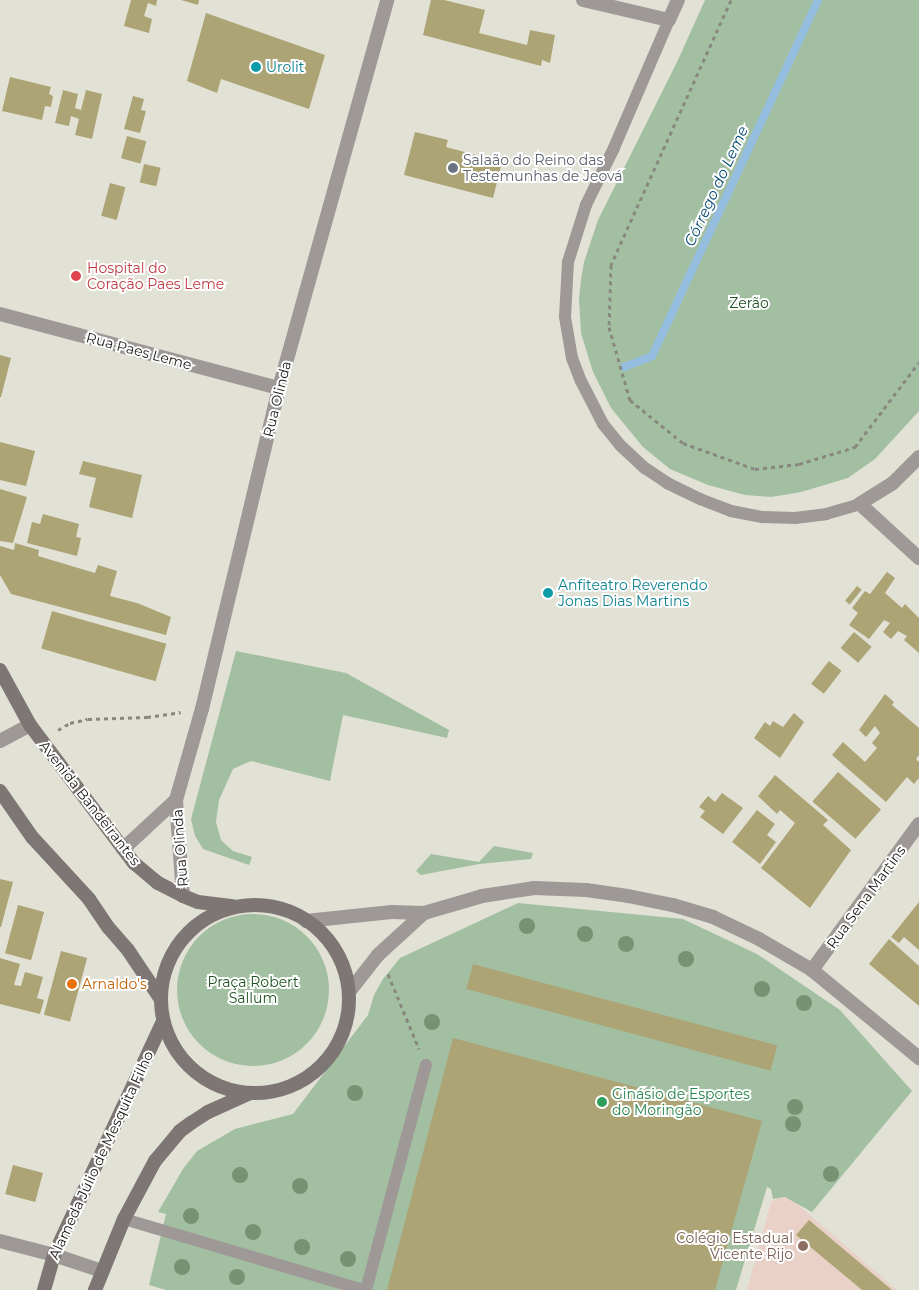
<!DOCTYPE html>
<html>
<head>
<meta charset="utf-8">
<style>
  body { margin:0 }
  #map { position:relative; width:919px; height:1290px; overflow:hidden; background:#e2e1d5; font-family:Montserrat,sans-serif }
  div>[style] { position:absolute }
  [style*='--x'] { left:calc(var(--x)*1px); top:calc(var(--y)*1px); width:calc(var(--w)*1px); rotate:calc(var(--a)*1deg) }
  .education>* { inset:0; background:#e9d1c7 }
  .green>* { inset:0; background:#a3bfa2 }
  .round { border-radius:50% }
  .stream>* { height:8px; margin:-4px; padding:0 4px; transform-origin:4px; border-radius:4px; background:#95bde0 }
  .building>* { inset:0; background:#aca474; transform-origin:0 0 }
  .path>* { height:3px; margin-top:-1.5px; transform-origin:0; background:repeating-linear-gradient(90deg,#898880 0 4px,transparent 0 8px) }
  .service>* { height:12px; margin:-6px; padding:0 6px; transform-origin:6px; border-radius:6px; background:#9e9997 }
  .minor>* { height:14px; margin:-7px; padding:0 7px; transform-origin:7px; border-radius:7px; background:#9e9997 }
  .tertiary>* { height:14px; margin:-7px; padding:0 7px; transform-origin:7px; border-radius:7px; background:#9e9997 }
  .secondary>* { height:14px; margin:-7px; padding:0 7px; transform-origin:7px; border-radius:7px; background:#7e7674 }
  .secondary>.ring { margin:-7px; padding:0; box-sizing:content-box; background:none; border:14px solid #7e7674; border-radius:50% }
  .trees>* { width:16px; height:16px; margin:-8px; border-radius:50%; background:#769272 }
  .dots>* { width:14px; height:14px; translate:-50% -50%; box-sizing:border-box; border:2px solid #fff; border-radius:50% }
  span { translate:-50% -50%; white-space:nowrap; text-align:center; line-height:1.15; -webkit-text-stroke:4px #fff; paint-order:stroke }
  .culture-label { font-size:14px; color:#0d838f }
  .left { translate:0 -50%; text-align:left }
  .worship-label { font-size:14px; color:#5b616d }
  .health-label { font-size:14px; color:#be3a42 }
  .park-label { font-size:14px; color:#1e5121 }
  .street-label { font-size:14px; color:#191814 }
  .food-label { font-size:14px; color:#c56008 }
  .leisure-label { font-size:14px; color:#27864d }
  .education-label { font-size:14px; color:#785e54 }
  .right { translate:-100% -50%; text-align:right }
  .water-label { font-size:15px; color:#004772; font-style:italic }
</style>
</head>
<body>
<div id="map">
  <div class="education">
    <div style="clip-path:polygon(778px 1198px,790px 1198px,897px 1290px,747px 1290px,771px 1202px)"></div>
  </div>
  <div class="green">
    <div style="clip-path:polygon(705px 0,919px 0,919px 411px,875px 459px,848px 478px,801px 492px,771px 497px,745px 495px,708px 485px,670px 469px,643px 447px,611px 408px,593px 372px,581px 333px,579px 299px,581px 280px,584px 262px,598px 220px,678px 60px)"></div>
    <div style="clip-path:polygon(236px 651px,346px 673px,449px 730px,447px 738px,343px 715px,330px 781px,251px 761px,233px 769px,219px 800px,216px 822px,221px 840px,233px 851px,252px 857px,249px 865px,203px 849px,195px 836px,191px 819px)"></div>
    <div style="clip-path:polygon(494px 846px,533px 853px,531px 859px,479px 864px,421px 875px,416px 871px,431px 854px,479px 862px)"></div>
    <div style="clip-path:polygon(518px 903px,683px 919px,757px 954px,840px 1010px,912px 1091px,812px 1212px,785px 1197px,773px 1199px,771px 1189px,767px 1187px,736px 1290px,166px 1290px,149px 1285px,166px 1214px,158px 1212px,183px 1169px,197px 1151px,235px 1129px,293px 1114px,368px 1015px,374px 995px,383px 979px,400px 958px)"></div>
    <div class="round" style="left:177px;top:914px;width:152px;height:152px"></div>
  </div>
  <div class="stream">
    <div style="--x:624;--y:367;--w:30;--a:-21"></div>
    <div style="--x:652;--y:356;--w:393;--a:-65"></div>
  </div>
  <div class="building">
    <div style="clip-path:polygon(131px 0,157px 0,156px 6px,148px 3px,144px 16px,152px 19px,149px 33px,124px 26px)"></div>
    <div style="clip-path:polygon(181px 0,199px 0,198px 5px)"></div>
    <div style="clip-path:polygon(431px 0,444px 0,485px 10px,479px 33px,527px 45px,530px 30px,555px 35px,550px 63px,542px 60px,541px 66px,423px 35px)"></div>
    <div style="clip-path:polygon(206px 13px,325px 55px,309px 109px,221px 79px,217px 93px,187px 81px)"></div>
    <div style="clip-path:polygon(10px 77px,51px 87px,49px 94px,53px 96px,51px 107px,45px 106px,42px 120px,2px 111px)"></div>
    <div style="clip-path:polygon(63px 90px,78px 94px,75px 108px,81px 110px,86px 90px,102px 94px,92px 139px,75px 135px,79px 119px,71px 116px,69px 126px,55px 123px)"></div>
    <div style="clip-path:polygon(133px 96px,144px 99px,141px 110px,146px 111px,140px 133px,124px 129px)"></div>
    <div style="clip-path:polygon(415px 132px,448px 140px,446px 147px,502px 162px,493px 198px,404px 175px)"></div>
    <div style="left:127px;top:136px;width:20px;height:23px;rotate:15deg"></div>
    <div style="left:144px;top:164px;width:17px;height:19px;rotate:13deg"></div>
    <div style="left:110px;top:183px;width:16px;height:34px;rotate:15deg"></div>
    <div style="clip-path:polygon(0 355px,11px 358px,1px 397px,0 397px)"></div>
    <div style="clip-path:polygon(0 442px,35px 451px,26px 486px,0 480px)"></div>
    <div style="clip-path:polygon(83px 461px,142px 475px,132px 518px,89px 507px,96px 478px,79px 474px)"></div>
    <div style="clip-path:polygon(0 489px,27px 497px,13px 543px,0 541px)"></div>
    <div style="clip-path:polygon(43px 514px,79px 524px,76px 537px,81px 538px,77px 556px,27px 543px,32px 522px,40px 524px)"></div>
    <div style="clip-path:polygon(15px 543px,39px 550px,38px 556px,95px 573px,98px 565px,117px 571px,110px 596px,137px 603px,171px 617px,166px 635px,11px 594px,0 575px,0 546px,14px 550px)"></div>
    <div style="clip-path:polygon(887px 572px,895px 578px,885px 593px,902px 608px,905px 604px,919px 618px,919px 653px,904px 640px,907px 636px,898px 631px,891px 639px,883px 632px,890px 623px,884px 620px,869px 639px,849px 625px,858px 613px,852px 608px,865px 591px,870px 594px)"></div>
    <div style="left:857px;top:586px;width:6px;height:19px;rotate:39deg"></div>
    <div style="left:52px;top:611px;width:119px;height:39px;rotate:16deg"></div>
    <div style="left:854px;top:632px;width:23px;height:21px;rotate:40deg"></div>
    <div style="left:829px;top:661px;width:16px;height:29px;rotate:38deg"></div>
    <div style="clip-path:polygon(885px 694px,894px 702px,892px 705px,919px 728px,919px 755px,916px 759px,919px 762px,919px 778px,914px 784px,907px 777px,886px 802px,832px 755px,843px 742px,865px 762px,877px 748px,872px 743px,880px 733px,875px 726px,866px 737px,859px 730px)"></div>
    <div style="clip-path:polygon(794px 713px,804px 722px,780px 758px,754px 738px,765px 722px,770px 726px,773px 721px,783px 727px)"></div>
    <div style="left:838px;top:772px;width:57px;height:39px;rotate:41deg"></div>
    <div style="clip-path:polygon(775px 775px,828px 820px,823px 825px,851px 850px,810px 908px,761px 868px,795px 823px,780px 810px,777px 814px,758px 796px)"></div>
    <div style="clip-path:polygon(722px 793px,743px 808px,723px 834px,700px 817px,705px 811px,699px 807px,708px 796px,715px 802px)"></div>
    <div style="clip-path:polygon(757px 810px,775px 824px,767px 835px,776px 842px,760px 864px,732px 842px)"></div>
    <div style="clip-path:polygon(0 879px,13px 882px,1px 927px,0 927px)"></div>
    <div style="clip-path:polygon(919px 902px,919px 950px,904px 937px,899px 943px,891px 937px)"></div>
    <div style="left:18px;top:905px;width:27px;height:50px;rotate:15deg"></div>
    <div style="clip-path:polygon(889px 939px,919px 966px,919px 1006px,869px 964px)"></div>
    <div style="left:61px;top:951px;width:27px;height:66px;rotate:15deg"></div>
    <div style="clip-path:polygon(0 958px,20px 964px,14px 985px,21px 986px,25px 972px,43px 977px,37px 998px,44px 1000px,40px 1014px,0 1004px)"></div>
    <div style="left:473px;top:964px;width:315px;height:26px;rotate:15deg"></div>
    <div style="clip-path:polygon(453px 1038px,762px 1121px,715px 1290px,387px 1290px)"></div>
    <div style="left:13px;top:1165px;width:31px;height:30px;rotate:15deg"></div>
    <div style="clip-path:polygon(809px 1220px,892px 1290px,862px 1290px,796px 1235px)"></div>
  </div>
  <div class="path">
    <div style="--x:731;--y:0;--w:291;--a:114.4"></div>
    <div style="--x:611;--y:265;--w:62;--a:91.8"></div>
    <div style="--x:609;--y:327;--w:76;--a:74"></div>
    <div style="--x:630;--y:400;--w:68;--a:39.1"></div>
    <div style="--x:683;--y:443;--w:77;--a:19.9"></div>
    <div style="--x:755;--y:469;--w:44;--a:-6.5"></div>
    <div style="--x:799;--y:464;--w:59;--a:-16.9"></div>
    <div style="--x:855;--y:447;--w:106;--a:-53"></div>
    <div style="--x:58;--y:730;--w:14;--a:-30"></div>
    <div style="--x:70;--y:723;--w:18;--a:-13"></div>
    <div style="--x:88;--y:719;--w:59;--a:-1.9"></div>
    <div style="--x:147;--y:717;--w:34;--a:-8"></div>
    <div style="--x:388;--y:974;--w:81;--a:67.5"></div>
  </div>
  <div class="service">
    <div style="--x:669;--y:20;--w:139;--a:113.3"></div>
    <div style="--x:614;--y:148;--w:64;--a:116.2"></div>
    <div style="--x:586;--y:205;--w:60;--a:107.5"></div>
    <div style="--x:568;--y:262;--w:55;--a:93.1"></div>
    <div style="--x:565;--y:317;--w:42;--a:80.3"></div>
    <div style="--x:572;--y:358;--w:25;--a:69"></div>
    <div style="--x:581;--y:381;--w:48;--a:62.9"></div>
    <div style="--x:603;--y:424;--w:28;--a:51"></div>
    <div style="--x:621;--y:446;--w:33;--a:43"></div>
    <div style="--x:645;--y:468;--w:27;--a:34"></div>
    <div style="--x:667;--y:483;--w:37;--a:26"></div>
    <div style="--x:700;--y:499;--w:33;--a:21"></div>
    <div style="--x:731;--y:511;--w:33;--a:11"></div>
    <div style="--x:763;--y:517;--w:32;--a:2"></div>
    <div style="--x:795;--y:518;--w:31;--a:-7"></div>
    <div style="--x:826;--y:514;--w:35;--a:-16"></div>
    <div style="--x:124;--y:1219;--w:249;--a:16.5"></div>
    <div style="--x:366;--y:1290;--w:233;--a:-75.1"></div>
  </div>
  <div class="minor">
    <div style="--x:583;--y:0;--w:88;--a:13.1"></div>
    <div style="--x:669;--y:20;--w:22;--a:-66"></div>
    <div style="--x:0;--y:314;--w:289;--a:14.9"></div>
    <div style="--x:919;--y:457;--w:37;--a:135"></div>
    <div style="--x:893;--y:483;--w:39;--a:148"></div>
    <div style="--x:860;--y:504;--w:80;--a:42.5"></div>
    <div style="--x:0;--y:741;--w:34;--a:-28"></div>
    <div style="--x:123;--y:849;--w:72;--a:-42.8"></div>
    <div style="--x:183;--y:896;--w:96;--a:-94.2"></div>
    <div style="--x:176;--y:800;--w:95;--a:-74.1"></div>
    <div style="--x:202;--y:709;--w:330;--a:-76.5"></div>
    <div style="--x:279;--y:388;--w:403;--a:-74.4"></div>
    <div style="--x:812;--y:970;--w:181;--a:-53.8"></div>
    <div style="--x:0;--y:1241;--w:56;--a:14.5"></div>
    <div style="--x:54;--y:1255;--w:51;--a:18.4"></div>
  </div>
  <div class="tertiary">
    <div style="--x:306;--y:921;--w:86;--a:-6"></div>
    <div style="--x:392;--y:912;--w:32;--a:2"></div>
    <div style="--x:424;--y:913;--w:60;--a:-16.3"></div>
    <div style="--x:482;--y:896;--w:53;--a:-8.7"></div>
    <div style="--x:534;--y:888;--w:52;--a:2.2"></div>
    <div style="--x:586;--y:890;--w:42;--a:8.1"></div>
    <div style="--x:628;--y:896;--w:46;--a:11.3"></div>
    <div style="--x:673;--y:905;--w:42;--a:16.7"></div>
    <div style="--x:713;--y:917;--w:51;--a:25.6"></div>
    <div style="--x:759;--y:939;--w:61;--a:30.3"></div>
    <div style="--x:812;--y:970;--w:139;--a:39.4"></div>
    <div style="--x:349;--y:992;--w:47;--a:-51.9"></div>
    <div style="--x:378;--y:955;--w:62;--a:-42.4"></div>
  </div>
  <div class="secondary">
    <div style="--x:0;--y:670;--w:63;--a:61.4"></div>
    <div style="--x:30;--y:725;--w:173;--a:53"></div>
    <div style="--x:134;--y:863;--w:31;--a:40"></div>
    <div style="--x:158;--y:883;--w:28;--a:27"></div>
    <div style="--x:183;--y:896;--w:16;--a:22"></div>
    <div style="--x:198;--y:902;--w:35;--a:7"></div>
    <div style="--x:0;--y:791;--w:56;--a:55.2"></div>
    <div style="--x:32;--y:837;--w:84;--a:47.4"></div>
    <div style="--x:89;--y:899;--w:34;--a:56"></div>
    <div style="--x:108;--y:927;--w:30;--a:49"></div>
    <div style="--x:128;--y:950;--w:58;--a:56.3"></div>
    <div class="ring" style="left:161px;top:905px;width:174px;height:174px"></div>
    <div style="--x:44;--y:1290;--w:36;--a:-74"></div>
    <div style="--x:54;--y:1255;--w:258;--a:-65"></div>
    <div style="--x:95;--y:1290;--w:77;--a:-67.8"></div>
    <div style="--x:124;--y:1219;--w:66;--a:-61.9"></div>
    <div style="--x:155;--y:1161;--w:39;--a:-50"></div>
    <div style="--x:180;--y:1131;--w:14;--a:-36"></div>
    <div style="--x:191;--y:1123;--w:20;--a:-33"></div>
    <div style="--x:208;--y:1112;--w:46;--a:-24.3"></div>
  </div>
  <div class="trees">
    <div style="left:527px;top:926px"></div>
    <div style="left:585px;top:934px"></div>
    <div style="left:626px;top:944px"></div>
    <div style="left:686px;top:959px"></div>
    <div style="left:762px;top:989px"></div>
    <div style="left:804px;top:1003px"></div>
    <div style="left:432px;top:1022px"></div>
    <div style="left:355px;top:1093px"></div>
    <div style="left:795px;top:1107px"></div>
    <div style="left:793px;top:1124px"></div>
    <div style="left:831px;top:1174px"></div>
    <div style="left:240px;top:1175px"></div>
    <div style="left:300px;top:1186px"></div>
    <div style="left:191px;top:1216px"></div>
    <div style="left:253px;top:1232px"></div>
    <div style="left:302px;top:1247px"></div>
    <div style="left:348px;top:1259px"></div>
    <div style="left:182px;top:1267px"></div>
    <div style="left:237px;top:1277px"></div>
  </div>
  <div class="dots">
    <div style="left:256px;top:67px;background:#0f9aa8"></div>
    <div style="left:453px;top:168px;background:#6b7280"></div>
    <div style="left:76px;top:276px;background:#e0444e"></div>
    <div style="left:548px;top:593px;background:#0f9aa8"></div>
    <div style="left:72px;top:984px;background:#e8710a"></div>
    <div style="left:602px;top:1102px;background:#2e9e5b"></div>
    <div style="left:803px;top:1246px;background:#8d6e63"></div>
  </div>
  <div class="culture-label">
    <span class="left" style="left:266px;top:67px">Urolit</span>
    <span class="left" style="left:558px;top:593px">Anfiteatro Reverendo<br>Jonas Dias Martins</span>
  </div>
  <div class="worship-label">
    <span class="left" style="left:463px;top:168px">Salaão do Reino das<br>Testemunhas de Jeová</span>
  </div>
  <div class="health-label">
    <span class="left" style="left:87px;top:276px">Hospital do<br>Coração Paes Leme</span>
  </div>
  <div class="park-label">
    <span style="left:749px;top:303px">Zerão</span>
    <span style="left:253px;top:990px">Praça Robert<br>Sallum</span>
  </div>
  <div class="street-label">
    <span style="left:139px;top:351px;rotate:15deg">Rua Paes Leme</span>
    <span style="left:277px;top:399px;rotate:-76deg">Rua Olinda</span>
    <span style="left:90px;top:803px;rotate:52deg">Avenida Bandeirantes</span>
    <span style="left:180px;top:848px;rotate:-94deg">Rua Olinda</span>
    <span style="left:866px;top:897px;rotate:-54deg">Rua Sena Martins</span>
    <span style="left:101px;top:1155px;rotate:-65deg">Alameda Júlio de Mesquita Filho</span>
  </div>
  <div class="food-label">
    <span class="left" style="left:82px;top:984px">Arnaldo's</span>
  </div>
  <div class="leisure-label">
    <span class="left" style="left:612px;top:1102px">Ginásio de Esportes<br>do Moringão</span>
  </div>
  <div class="education-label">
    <span class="right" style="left:793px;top:1246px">Colégio Estadual<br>Vicente Rijo</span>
  </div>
  <div class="water-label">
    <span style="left:716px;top:186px;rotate:-65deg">Córrego do Leme</span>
  </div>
</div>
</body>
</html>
